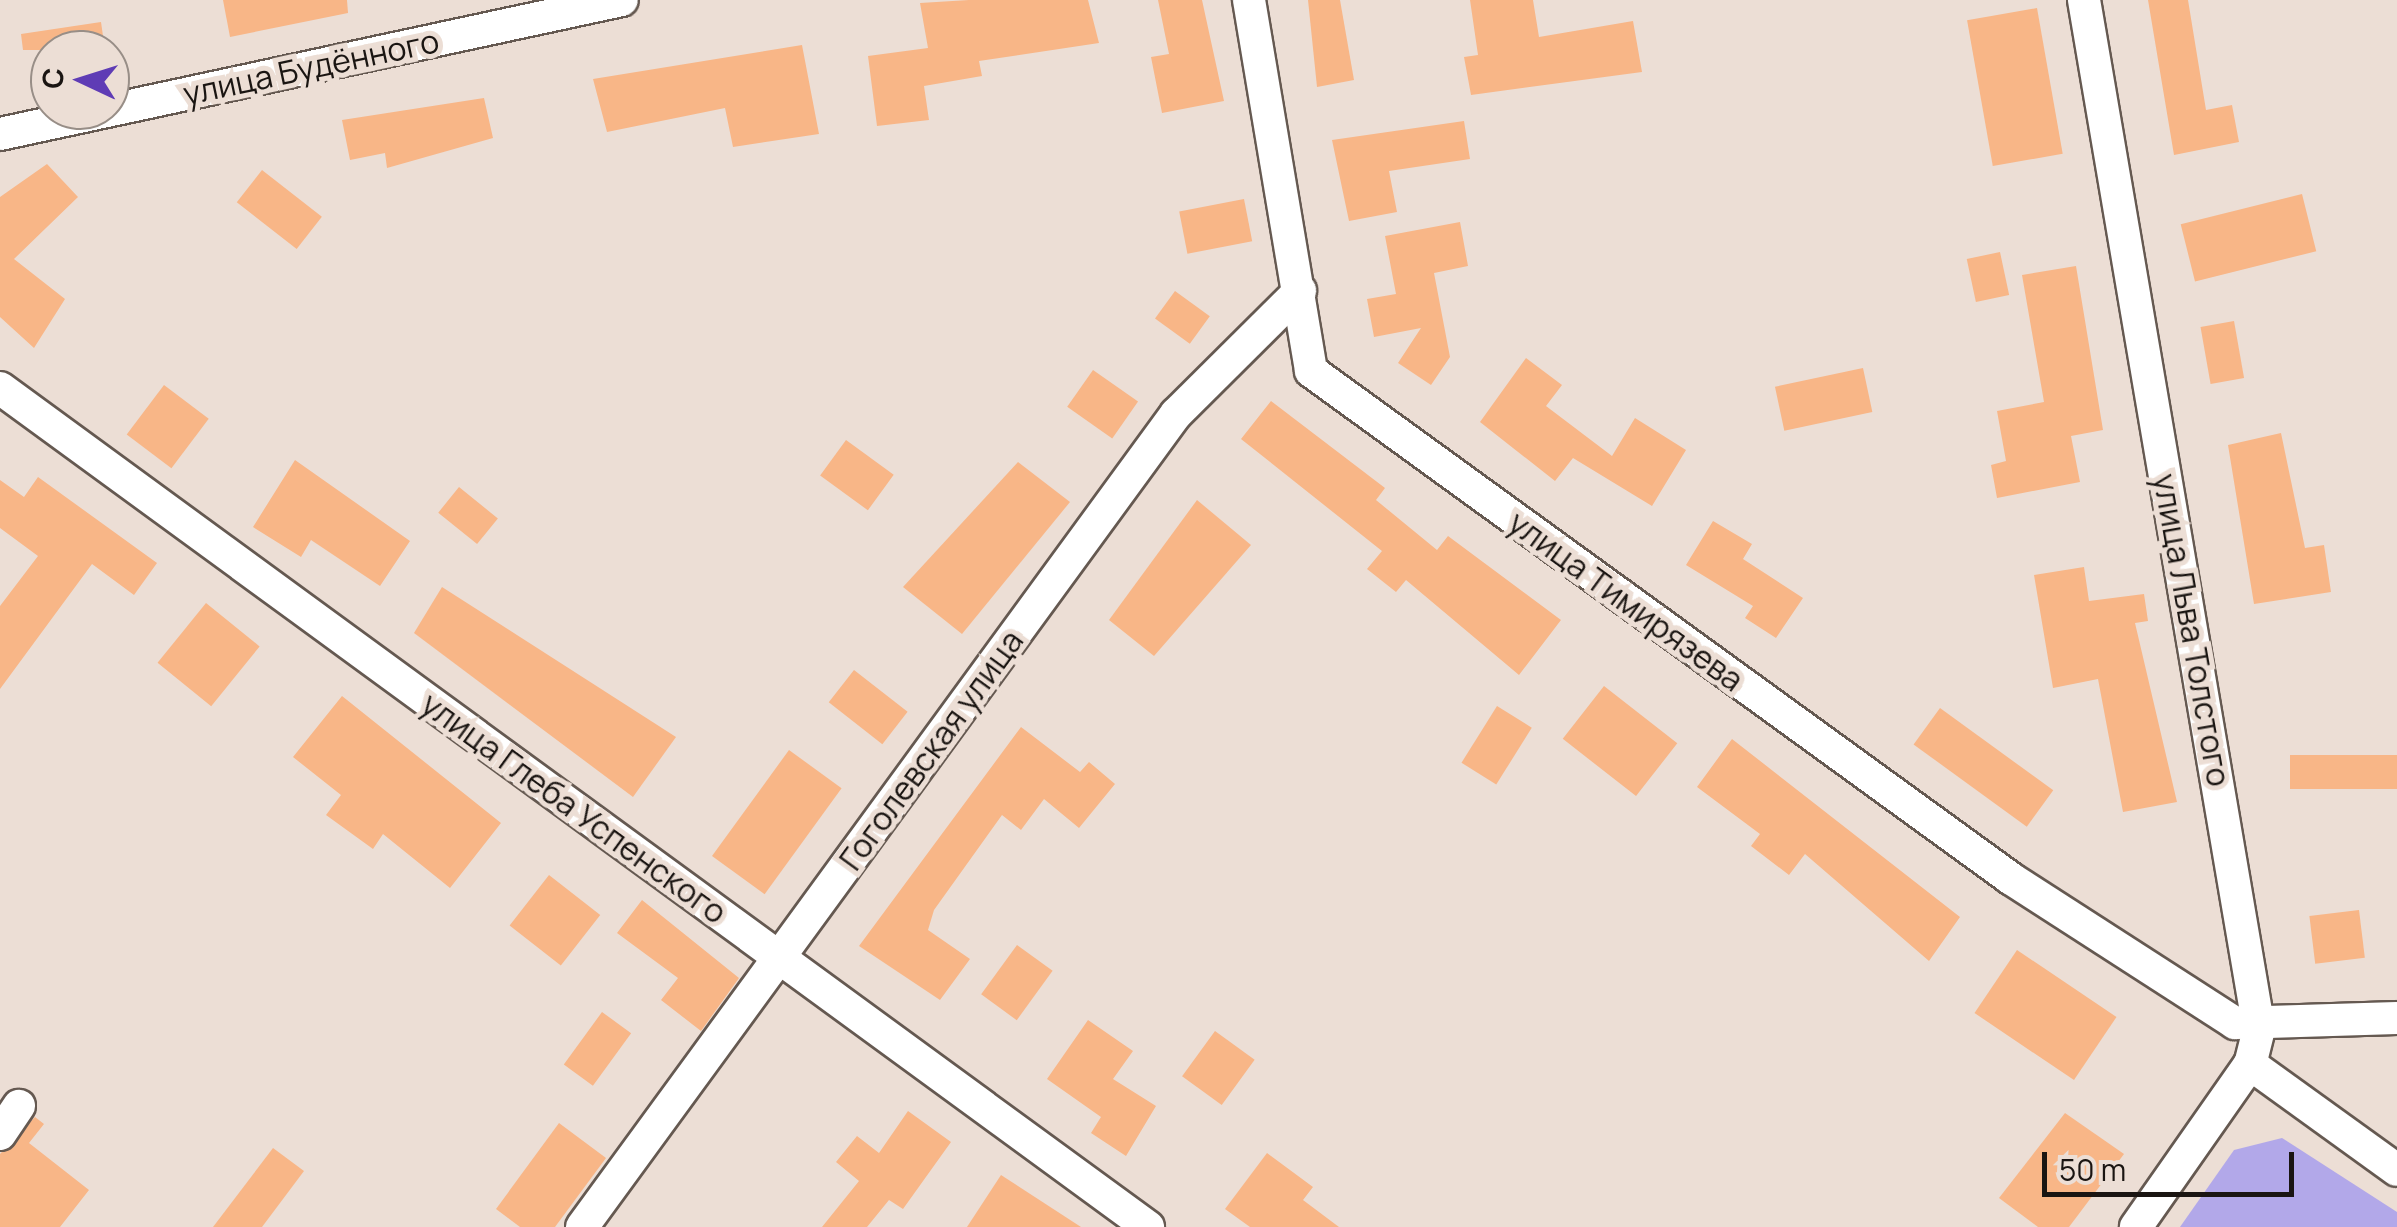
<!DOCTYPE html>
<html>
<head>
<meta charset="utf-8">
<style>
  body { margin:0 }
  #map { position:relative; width:2397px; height:1227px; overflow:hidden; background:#ecded5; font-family:Manrope,sans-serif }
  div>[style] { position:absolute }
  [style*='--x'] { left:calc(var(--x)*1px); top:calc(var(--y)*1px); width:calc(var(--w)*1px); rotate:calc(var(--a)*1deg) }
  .green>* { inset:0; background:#b2a8e9 }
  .building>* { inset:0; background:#f8b687; transform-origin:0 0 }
  .roads { filter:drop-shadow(2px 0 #655951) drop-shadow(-2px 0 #655951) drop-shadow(0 2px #655951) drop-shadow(0 -2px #655951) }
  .minor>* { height:32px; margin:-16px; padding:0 16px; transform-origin:16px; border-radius:16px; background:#fff }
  span { translate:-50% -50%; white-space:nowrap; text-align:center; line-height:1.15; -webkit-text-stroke:10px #ecded5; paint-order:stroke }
  .street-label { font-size:32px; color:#1a1512 }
  .north { position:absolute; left:30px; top:30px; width:100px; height:100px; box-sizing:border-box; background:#ecded5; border:2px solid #988e87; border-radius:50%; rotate:274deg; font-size:28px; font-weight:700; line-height:40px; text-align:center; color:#1a1512 }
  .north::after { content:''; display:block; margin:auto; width:35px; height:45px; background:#5f3cb5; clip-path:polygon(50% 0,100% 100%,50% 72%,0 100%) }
  .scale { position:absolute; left:2042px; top:1152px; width:252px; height:45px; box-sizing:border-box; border:5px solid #1a1512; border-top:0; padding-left:12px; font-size:30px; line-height:35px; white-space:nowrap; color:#1a1512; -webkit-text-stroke:8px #ecded5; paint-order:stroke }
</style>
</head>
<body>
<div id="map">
  <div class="green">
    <div style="clip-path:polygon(2282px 1138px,2397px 1212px,2397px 1227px,2180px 1227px,2234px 1150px)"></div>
  </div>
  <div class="building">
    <div style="clip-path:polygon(223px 0,347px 0,348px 13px,230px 37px)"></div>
    <div style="clip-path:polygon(969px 0,1088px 0,1099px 43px,979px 61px,982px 76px,924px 86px,929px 120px,877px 126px,868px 56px,928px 48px,920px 3px)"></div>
    <div style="clip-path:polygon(1158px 0,1202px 0,1224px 101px,1162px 113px,1151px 57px,1169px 54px)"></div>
    <div style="clip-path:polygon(1308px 0,1340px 0,1354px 80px,1317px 87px)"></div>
    <div style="clip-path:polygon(1470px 0,1533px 0,1539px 37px,1633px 21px,1642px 72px,1471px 95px,1464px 57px,1478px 55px)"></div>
    <div style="clip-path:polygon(2148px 0,2188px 0,2206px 110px,2232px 105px,2239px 142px,2174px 155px)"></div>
    <div style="left:2037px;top:8px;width:148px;height:71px;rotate:80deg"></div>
    <div style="clip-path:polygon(101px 22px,105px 50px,23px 50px,21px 34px)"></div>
    <div style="clip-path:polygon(802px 45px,819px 134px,733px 147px,725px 108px,607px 132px,593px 79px)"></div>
    <div style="clip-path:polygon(484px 98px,493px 138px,387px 168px,385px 153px,350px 160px,342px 120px)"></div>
    <div style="clip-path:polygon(1464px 121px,1470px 159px,1389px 171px,1397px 212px,1349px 221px,1332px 140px)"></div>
    <div style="clip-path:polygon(47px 164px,78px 197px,14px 259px,65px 299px,34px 348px,0 317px,0 197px)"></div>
    <div style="left:262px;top:170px;width:76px;height:41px;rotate:38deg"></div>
    <div style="left:2302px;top:194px;width:59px;height:125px;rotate:76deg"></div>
    <div style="left:1244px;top:199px;width:43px;height:66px;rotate:79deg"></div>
    <div style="clip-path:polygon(1460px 222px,1468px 266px,1434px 273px,1450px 357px,1431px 385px,1398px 363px,1421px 328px,1374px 337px,1367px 299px,1396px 294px,1385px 236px)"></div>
    <div style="left:2000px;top:252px;width:44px;height:34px;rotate:78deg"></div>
    <div style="clip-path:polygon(2076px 266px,2103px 430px,2071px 436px,2080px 482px,1997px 498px,1991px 465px,2006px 461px,1997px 411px,2044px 402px,2022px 275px)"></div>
    <div style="left:1175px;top:291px;width:43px;height:34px;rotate:36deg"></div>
    <div style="left:2234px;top:321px;width:58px;height:34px;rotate:80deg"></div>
    <div style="clip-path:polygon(1526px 358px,1562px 385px,1546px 406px,1612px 456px,1635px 418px,1686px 450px,1652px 506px,1573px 458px,1555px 481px,1480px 422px)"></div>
    <div style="left:1863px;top:368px;width:45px;height:90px;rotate:78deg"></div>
    <div style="left:1093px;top:370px;width:55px;height:45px;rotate:35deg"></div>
    <div style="left:164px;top:385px;width:56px;height:62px;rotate:37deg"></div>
    <div style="clip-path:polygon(1271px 401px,1385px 488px,1376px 500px,1437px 550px,1448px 536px,1561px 620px,1519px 675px,1406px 580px,1396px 592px,1367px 569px,1382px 551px,1241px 439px)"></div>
    <div style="clip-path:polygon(2281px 433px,2305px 548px,2324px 545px,2331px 592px,2254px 604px,2228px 445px)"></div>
    <div style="left:846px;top:440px;width:59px;height:44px;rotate:36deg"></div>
    <div style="clip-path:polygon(295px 460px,410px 541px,380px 586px,311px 540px,301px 557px,253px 527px)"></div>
    <div style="clip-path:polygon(1018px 462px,1070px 502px,962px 634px,903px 587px)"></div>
    <div style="clip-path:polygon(38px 477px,157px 563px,134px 595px,92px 564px,0 689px,0 606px,38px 556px,0 528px,0 480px,24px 497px)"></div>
    <div style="left:459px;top:487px;width:50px;height:33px;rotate:39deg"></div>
    <div style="clip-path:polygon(1197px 500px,1251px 545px,1154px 656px,1109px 620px)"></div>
    <div style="clip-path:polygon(1713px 521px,1752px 544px,1743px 559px,1803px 598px,1776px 638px,1745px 618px,1753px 606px,1686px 565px)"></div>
    <div style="clip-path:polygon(2084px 567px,2089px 601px,2144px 594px,2148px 621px,2135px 623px,2177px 802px,2123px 812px,2098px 679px,2053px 688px,2034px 575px)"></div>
    <div style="clip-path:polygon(442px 587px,676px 737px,633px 797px,414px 633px)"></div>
    <div style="left:206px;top:603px;width:69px;height:77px;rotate:39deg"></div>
    <div style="left:854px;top:670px;width:68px;height:41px;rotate:38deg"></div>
    <div style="left:1604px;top:686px;width:93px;height:67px;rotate:38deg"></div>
    <div style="clip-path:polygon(342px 696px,501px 823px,450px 888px,383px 834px,373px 849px,326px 815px,341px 795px,293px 757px)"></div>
    <div style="left:1497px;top:706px;width:41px;height:67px;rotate:32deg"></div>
    <div style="left:1940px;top:708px;width:140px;height:45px;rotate:36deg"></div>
    <div style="clip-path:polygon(1021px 727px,1080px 772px,1089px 762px,1115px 784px,1079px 828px,1044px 799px,1021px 830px,1002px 815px,934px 910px,928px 930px,970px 959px,940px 1000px,859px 946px)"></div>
    <div style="clip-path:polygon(1732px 739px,1960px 917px,1929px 961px,1805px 854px,1789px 875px,1751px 846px,1760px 834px,1697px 787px)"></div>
    <div style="left:789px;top:750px;width:65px;height:131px;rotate:36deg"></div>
    <div style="left:2397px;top:755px;width:34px;height:107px;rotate:90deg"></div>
    <div style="left:549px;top:875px;width:65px;height:64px;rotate:38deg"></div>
    <div style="clip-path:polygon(642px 900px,739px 978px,701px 1031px,661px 1000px,678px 978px,617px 933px)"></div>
    <div style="left:2359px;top:910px;width:48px;height:50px;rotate:83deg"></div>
    <div style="left:1017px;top:945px;width:44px;height:61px;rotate:36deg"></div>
    <div style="left:2017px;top:950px;width:120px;height:76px;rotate:34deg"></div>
    <div style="left:602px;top:1012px;width:36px;height:65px;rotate:36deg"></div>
    <div style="clip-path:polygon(1088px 1020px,1133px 1051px,1113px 1079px,1156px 1106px,1126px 1156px,1091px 1133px,1101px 1117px,1047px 1079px)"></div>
    <div style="left:1215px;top:1031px;width:49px;height:56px;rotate:36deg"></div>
    <div style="clip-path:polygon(908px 1111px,951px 1142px,903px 1209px,889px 1200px,867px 1227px,822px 1227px,859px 1181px,836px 1162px,857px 1136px,879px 1153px)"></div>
    <div style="clip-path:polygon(2065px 1113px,2124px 1154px,2069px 1227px,2038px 1227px,1999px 1198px)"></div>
    <div style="clip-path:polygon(35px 1117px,44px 1124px,29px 1143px,89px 1190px,60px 1227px,0 1227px,0 1154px)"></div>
    <div style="clip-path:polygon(559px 1123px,606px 1158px,555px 1227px,520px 1227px,496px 1209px)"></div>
    <div style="clip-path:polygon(273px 1148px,304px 1171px,262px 1227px,213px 1227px)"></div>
    <div style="clip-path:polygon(1267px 1153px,1313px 1187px,1303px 1200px,1339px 1227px,1250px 1227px,1225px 1209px)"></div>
    <div style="clip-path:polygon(1001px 1175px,1081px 1227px,967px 1227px)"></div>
  </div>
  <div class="roads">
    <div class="minor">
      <div style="--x:1249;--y:0;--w:376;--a:80.5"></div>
      <div style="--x:1311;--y:371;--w:864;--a:35.95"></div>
      <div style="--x:2010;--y:878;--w:268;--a:32.8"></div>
      <div style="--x:2235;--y:1023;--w:162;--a:-1.8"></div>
      <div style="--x:2084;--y:0;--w:1044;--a:80.35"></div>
      <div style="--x:2259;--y:1029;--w:36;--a:104"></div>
      <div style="--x:2250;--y:1064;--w:199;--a:125"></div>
      <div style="--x:0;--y:134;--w:636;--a:-12.16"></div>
      <div style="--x:0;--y:388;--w:1422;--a:36.16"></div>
      <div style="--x:2250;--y:1064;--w:181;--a:35.8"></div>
      <div style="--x:0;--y:1134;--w:34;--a:-56"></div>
      <div style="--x:582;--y:1227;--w:1007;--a:-53.85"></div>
      <div style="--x:1176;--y:414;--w:175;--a:-44.8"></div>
    </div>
  </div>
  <div class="street-label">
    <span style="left:311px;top:67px;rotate:-12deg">улица Будённого</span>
    <span style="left:1626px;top:601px;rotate:36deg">улица Тимирязева</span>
    <span style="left:2192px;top:630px;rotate:80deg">улица Льва Толстого</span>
    <span style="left:931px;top:750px;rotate:-54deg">Гоголевская улица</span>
    <span style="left:574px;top:808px;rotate:36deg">улица Глеба Успенского</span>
  </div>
  <div class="north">С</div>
  <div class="scale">50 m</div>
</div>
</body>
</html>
